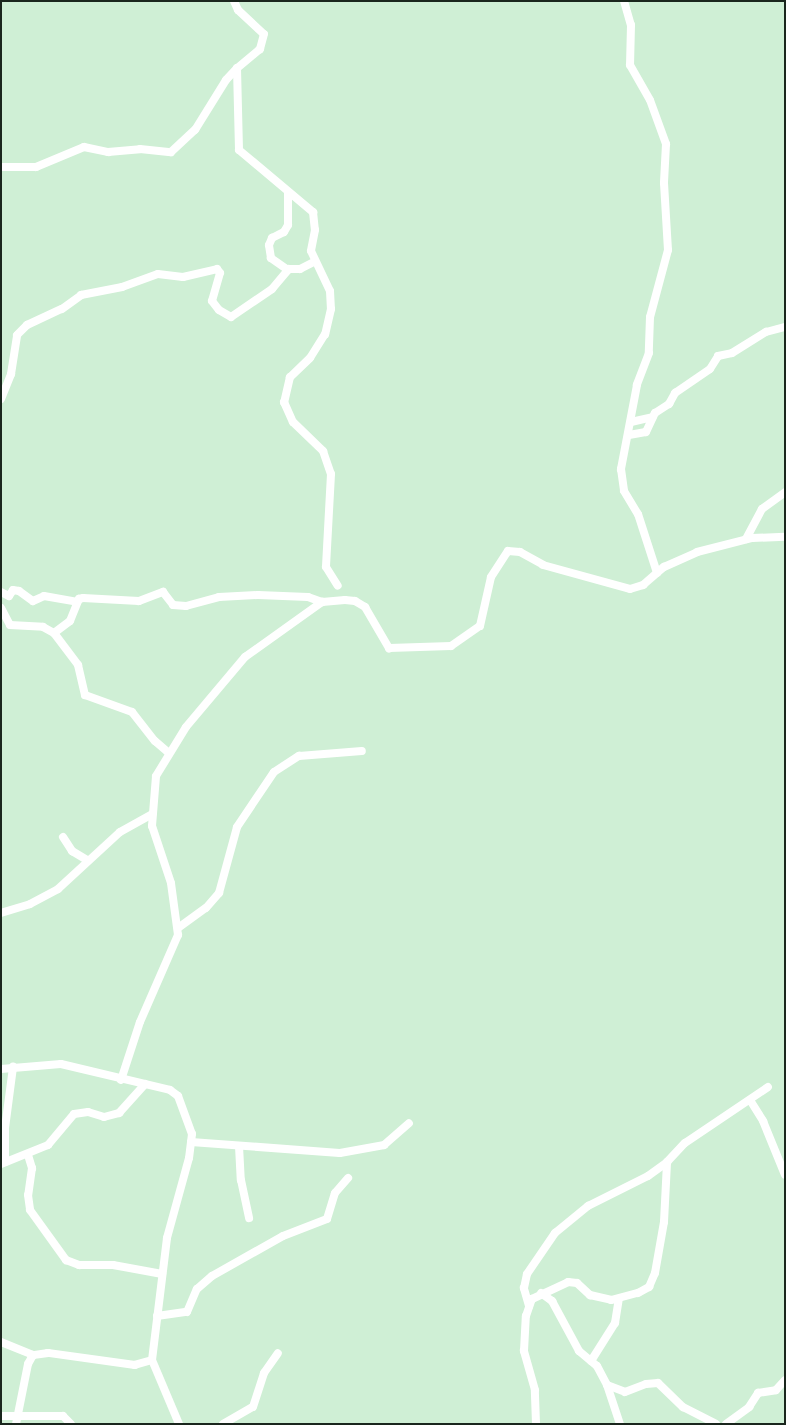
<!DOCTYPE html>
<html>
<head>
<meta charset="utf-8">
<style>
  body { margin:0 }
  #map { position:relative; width:786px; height:1425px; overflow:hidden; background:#cfefd5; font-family:"Noto Sans",sans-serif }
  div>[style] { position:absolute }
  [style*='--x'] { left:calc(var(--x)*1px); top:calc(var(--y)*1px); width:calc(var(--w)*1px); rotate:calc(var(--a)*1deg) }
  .minor>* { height:8px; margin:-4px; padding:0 4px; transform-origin:4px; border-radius:4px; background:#fff }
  span { translate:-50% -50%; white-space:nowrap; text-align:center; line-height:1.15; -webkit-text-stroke:4px #fff; paint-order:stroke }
  .frame { position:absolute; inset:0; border:2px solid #1a261d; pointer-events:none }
</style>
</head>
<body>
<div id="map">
  <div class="minor">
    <div style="--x:234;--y:1;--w:10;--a:66"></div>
    <div style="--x:238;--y:10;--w:35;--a:43"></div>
    <div style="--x:264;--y:34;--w:16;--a:105"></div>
    <div style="--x:260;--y:49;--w:30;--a:140"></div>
    <div style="--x:237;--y:68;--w:82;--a:88.6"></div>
    <div style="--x:239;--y:150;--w:97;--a:40"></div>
    <div style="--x:313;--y:212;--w:18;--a:84"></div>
    <div style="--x:315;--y:230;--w:21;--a:101"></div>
    <div style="--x:311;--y:251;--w:44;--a:64.6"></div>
    <div style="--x:330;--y:291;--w:18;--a:87"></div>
    <div style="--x:331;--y:309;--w:26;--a:103"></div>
    <div style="--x:325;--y:334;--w:28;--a:122"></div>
    <div style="--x:310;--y:358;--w:28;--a:136"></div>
    <div style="--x:290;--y:377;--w:26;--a:103"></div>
    <div style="--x:284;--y:402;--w:22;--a:66"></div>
    <div style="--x:293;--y:422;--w:42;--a:44"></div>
    <div style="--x:323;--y:451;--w:24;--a:71"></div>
    <div style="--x:331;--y:474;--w:93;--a:93.1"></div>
    <div style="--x:326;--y:567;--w:22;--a:58"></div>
    <div style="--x:624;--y:1;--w:25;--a:74"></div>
    <div style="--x:631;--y:25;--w:40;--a:91.4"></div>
    <div style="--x:630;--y:65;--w:40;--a:60.3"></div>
    <div style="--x:650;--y:100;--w:47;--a:70"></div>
    <div style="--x:666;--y:144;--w:39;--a:93"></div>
    <div style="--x:664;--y:183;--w:67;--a:86.6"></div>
    <div style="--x:668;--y:250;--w:69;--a:105"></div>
    <div style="--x:650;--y:317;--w:36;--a:92"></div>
    <div style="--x:649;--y:353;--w:34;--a:111"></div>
    <div style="--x:637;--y:385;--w:86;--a:100.8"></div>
    <div style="--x:621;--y:469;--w:22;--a:82"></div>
    <div style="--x:624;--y:491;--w:27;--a:59"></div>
    <div style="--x:638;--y:514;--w:62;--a:72.1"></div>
    <div style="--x:1;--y:167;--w:35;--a:0"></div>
    <div style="--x:36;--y:167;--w:52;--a:-22.6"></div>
    <div style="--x:84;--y:147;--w:25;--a:12"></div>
    <div style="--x:108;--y:152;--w:32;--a:-5"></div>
    <div style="--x:140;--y:149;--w:31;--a:6"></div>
    <div style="--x:171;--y:152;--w:33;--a:-43"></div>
    <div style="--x:195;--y:130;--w:59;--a:-58.2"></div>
    <div style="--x:226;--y:80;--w:16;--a:-47"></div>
    <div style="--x:288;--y:270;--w:21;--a:-145"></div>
    <div style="--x:271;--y:258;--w:13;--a:-99"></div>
    <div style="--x:269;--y:245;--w:8;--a:-67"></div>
    <div style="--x:272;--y:238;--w:13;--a:-27"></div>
    <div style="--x:284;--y:232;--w:8;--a:-60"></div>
    <div style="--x:288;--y:225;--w:33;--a:-90"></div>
    <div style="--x:1;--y:399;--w:27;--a:-68"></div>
    <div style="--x:11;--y:374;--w:39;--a:-81"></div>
    <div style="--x:17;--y:335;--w:14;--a:-45"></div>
    <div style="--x:27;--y:325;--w:38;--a:-25"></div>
    <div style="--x:62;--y:309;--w:24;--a:-36"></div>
    <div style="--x:81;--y:295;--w:42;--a:-11"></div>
    <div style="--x:122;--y:287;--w:38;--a:-20"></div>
    <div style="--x:158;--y:274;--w:25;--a:7"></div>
    <div style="--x:183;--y:277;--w:35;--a:-13"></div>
    <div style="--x:217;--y:269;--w:5;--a:53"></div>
    <div style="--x:220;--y:273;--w:29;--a:106"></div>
    <div style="--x:212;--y:301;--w:11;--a:52"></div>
    <div style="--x:219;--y:310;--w:14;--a:30"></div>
    <div style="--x:231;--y:317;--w:50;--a:-34.3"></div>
    <div style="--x:272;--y:289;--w:26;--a:-50"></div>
    <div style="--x:289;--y:269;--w:11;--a:0"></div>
    <div style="--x:300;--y:269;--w:16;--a:-27"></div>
    <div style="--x:631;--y:422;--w:22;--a:-13"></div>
    <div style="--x:629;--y:435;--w:17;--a:-10"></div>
    <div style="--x:646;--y:432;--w:21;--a:-65"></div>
    <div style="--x:655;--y:413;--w:17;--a:-33"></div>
    <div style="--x:669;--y:404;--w:13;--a:-61"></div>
    <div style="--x:675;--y:393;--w:42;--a:-34.4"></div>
    <div style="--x:710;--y:369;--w:15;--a:-58"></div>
    <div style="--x:718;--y:356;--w:14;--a:-12"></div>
    <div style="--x:732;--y:353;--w:40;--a:-32"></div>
    <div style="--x:766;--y:332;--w:20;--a:-15"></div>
    <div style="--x:746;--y:539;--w:34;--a:-62"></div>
    <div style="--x:762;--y:509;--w:29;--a:-36"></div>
    <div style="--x:1;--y:592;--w:9;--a:27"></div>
    <div style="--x:9;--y:596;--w:7;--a:-56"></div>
    <div style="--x:13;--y:590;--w:6;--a:9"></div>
    <div style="--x:19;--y:591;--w:17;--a:36"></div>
    <div style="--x:33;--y:601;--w:12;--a:-24"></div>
    <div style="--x:44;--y:596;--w:34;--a:10"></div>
    <div style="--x:1;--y:608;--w:19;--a:62"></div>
    <div style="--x:10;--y:625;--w:33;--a:3"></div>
    <div style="--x:43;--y:627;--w:13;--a:29"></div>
    <div style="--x:54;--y:633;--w:40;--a:53"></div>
    <div style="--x:78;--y:665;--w:31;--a:77"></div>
    <div style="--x:85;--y:695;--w:50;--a:19.9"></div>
    <div style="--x:132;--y:712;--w:37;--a:52"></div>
    <div style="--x:155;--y:741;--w:18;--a:41"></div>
    <div style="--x:54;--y:633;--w:20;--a:-37"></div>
    <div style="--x:70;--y:621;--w:24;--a:-68"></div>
    <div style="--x:79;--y:599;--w:4;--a:-14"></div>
    <div style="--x:83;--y:598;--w:56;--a:3.1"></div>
    <div style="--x:139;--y:601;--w:26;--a:-21"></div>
    <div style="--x:163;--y:592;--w:16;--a:52"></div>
    <div style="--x:173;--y:605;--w:13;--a:4"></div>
    <div style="--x:186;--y:606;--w:34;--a:-15"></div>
    <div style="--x:219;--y:597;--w:39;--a:-3"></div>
    <div style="--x:258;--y:595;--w:50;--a:2.3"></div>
    <div style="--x:308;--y:597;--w:15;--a:20"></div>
    <div style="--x:63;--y:837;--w:17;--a:57"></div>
    <div style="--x:72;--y:851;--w:17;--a:31"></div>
    <div style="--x:1;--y:913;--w:30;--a:-17"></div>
    <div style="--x:30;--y:904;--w:32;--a:-28"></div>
    <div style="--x:58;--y:889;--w:84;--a:-42.6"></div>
    <div style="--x:120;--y:832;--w:37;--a:-29"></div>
    <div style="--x:178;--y:928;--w:34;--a:-36"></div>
    <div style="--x:206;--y:908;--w:20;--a:-49"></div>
    <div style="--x:219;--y:893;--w:68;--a:-74.7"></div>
    <div style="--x:237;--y:827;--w:66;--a:-56.1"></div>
    <div style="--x:274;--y:772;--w:30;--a:-33"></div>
    <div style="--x:299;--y:756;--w:63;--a:-4.5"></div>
    <div style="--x:1;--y:1069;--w:60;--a:-4.8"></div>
    <div style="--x:61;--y:1064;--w:112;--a:13.4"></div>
    <div style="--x:170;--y:1090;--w:10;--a:37"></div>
    <div style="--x:178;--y:1096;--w:40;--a:69.8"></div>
    <div style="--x:192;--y:1134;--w:24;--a:97"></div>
    <div style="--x:189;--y:1158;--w:83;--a:105.4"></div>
    <div style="--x:167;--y:1238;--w:123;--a:97"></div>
    <div style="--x:152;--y:1360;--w:18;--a:164"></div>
    <div style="--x:135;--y:1365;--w:88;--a:-172.1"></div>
    <div style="--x:48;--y:1353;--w:15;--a:172"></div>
    <div style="--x:33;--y:1355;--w:10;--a:119"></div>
    <div style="--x:28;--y:1364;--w:61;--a:101.3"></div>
    <div style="--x:121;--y:1080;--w:61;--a:-71.9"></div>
    <div style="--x:140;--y:1022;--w:95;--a:-66.4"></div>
    <div style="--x:178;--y:935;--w:52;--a:-97.7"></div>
    <div style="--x:171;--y:883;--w:60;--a:-108.4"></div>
    <div style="--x:152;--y:826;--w:50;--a:-85.4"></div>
    <div style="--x:156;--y:776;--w:57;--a:-58.5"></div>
    <div style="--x:186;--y:727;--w:92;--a:-49.9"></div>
    <div style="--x:245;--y:657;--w:95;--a:-35.5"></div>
    <div style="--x:322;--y:602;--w:23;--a:-5"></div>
    <div style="--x:345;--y:600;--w:10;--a:6"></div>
    <div style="--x:355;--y:601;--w:12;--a:31"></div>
    <div style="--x:365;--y:607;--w:48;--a:59.7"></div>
    <div style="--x:389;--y:648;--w:62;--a:-1.8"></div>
    <div style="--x:451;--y:646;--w:35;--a:-35"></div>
    <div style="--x:480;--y:626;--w:50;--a:-77.3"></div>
    <div style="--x:491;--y:577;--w:31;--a:-57"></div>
    <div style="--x:508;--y:551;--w:12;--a:5"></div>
    <div style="--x:520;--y:552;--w:26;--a:29"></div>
    <div style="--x:543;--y:565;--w:90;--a:15.4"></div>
    <div style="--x:630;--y:589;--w:14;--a:-17"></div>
    <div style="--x:643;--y:585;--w:28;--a:-41"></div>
    <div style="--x:664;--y:567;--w:36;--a:-24"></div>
    <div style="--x:697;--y:552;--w:57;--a:-14.3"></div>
    <div style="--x:752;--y:538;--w:33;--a:-2"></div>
    <div style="--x:750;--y:1100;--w:25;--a:58"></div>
    <div style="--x:763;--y:1121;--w:58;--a:67.8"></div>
    <div style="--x:191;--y:1142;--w:149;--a:4.2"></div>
    <div style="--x:340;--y:1153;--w:45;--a:-10.3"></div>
    <div style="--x:384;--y:1145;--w:33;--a:-41"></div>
    <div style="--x:239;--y:1146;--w:34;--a:87"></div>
    <div style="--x:241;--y:1180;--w:39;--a:78"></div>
    <div style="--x:28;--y:1155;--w:14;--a:73"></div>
    <div style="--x:32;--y:1168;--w:27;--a:98"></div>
    <div style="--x:28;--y:1195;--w:15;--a:82"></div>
    <div style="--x:30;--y:1210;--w:62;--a:54.2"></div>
    <div style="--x:66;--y:1260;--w:14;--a:21"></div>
    <div style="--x:79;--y:1265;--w:34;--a:0"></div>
    <div style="--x:113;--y:1265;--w:50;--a:10.4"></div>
    <div style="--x:5;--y:1162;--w:34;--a:-90"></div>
    <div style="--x:5;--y:1128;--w:62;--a:-82.5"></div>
    <div style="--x:1;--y:1164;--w:51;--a:-22"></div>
    <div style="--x:48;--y:1145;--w:40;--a:-50"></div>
    <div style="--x:74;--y:1114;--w:14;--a:-8"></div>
    <div style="--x:88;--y:1112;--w:17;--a:17"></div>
    <div style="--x:104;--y:1117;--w:16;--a:-15"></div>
    <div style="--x:119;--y:1113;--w:39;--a:-48"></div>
    <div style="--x:541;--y:1293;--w:14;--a:36"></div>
    <div style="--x:552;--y:1301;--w:57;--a:61.6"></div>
    <div style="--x:579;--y:1351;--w:23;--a:40"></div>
    <div style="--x:597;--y:1366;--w:21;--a:62"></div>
    <div style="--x:607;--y:1385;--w:19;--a:21"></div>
    <div style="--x:625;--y:1392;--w:22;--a:-21"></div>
    <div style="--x:646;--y:1384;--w:12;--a:-5"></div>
    <div style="--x:658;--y:1383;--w:35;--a:44"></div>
    <div style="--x:683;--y:1407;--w:37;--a:27"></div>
    <div style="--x:529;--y:1306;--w:19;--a:-106"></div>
    <div style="--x:524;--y:1288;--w:14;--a:-78"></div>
    <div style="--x:527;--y:1274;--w:50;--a:-55.7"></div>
    <div style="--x:555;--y:1233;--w:43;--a:-39.3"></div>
    <div style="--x:588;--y:1206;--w:67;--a:-26.6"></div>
    <div style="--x:648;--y:1176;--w:24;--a:-36"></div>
    <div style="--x:157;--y:1316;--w:30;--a:-8"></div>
    <div style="--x:187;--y:1312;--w:25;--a:-67"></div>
    <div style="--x:197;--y:1289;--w:20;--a:-41"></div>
    <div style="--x:212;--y:1276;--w:81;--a:-29.4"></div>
    <div style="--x:283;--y:1236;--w:47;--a:-21.1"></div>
    <div style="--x:327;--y:1219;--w:27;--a:-73"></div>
    <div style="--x:335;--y:1193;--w:20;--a:-49"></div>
    <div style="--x:1;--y:1342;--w:35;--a:22"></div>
    <div style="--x:152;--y:1360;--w:69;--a:67.1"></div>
    <div style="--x:591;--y:1361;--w:45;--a:-57.7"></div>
    <div style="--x:615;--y:1323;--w:24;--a:-81"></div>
    <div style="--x:607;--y:1385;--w:41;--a:71.6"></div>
    <div style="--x:1;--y:1416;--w:62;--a:0"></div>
    <div style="--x:63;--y:1416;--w:11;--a:45"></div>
    <div style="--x:223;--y:1424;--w:34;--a:-30"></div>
    <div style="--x:253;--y:1407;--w:36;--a:-72"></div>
    <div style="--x:264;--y:1373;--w:24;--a:-55"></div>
    <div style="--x:536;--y:1424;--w:34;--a:-92"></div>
    <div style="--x:535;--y:1390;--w:41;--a:-105.8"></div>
    <div style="--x:524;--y:1351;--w:35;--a:-87"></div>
    <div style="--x:526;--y:1316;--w:18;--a:-71"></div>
    <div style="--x:532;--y:1299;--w:40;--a:-25"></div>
    <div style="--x:568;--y:1282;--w:9;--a:6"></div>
    <div style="--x:577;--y:1283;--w:18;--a:43"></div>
    <div style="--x:590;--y:1295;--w:22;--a:13"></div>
    <div style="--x:611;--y:1300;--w:28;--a:-15"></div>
    <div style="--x:638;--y:1293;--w:13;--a:-29"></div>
    <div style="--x:649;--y:1287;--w:15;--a:-67"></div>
    <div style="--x:655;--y:1273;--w:52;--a:-80"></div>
    <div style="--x:664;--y:1222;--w:60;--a:-87.1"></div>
    <div style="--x:667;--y:1162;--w:26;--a:-47"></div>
    <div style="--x:685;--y:1143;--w:100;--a:-34"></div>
    <div style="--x:726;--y:1424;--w:29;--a:-36"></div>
    <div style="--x:749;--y:1407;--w:17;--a:-57"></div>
    <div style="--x:758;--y:1393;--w:18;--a:-9"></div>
    <div style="--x:776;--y:1390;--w:13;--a:-48"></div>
  </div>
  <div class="frame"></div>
</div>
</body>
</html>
